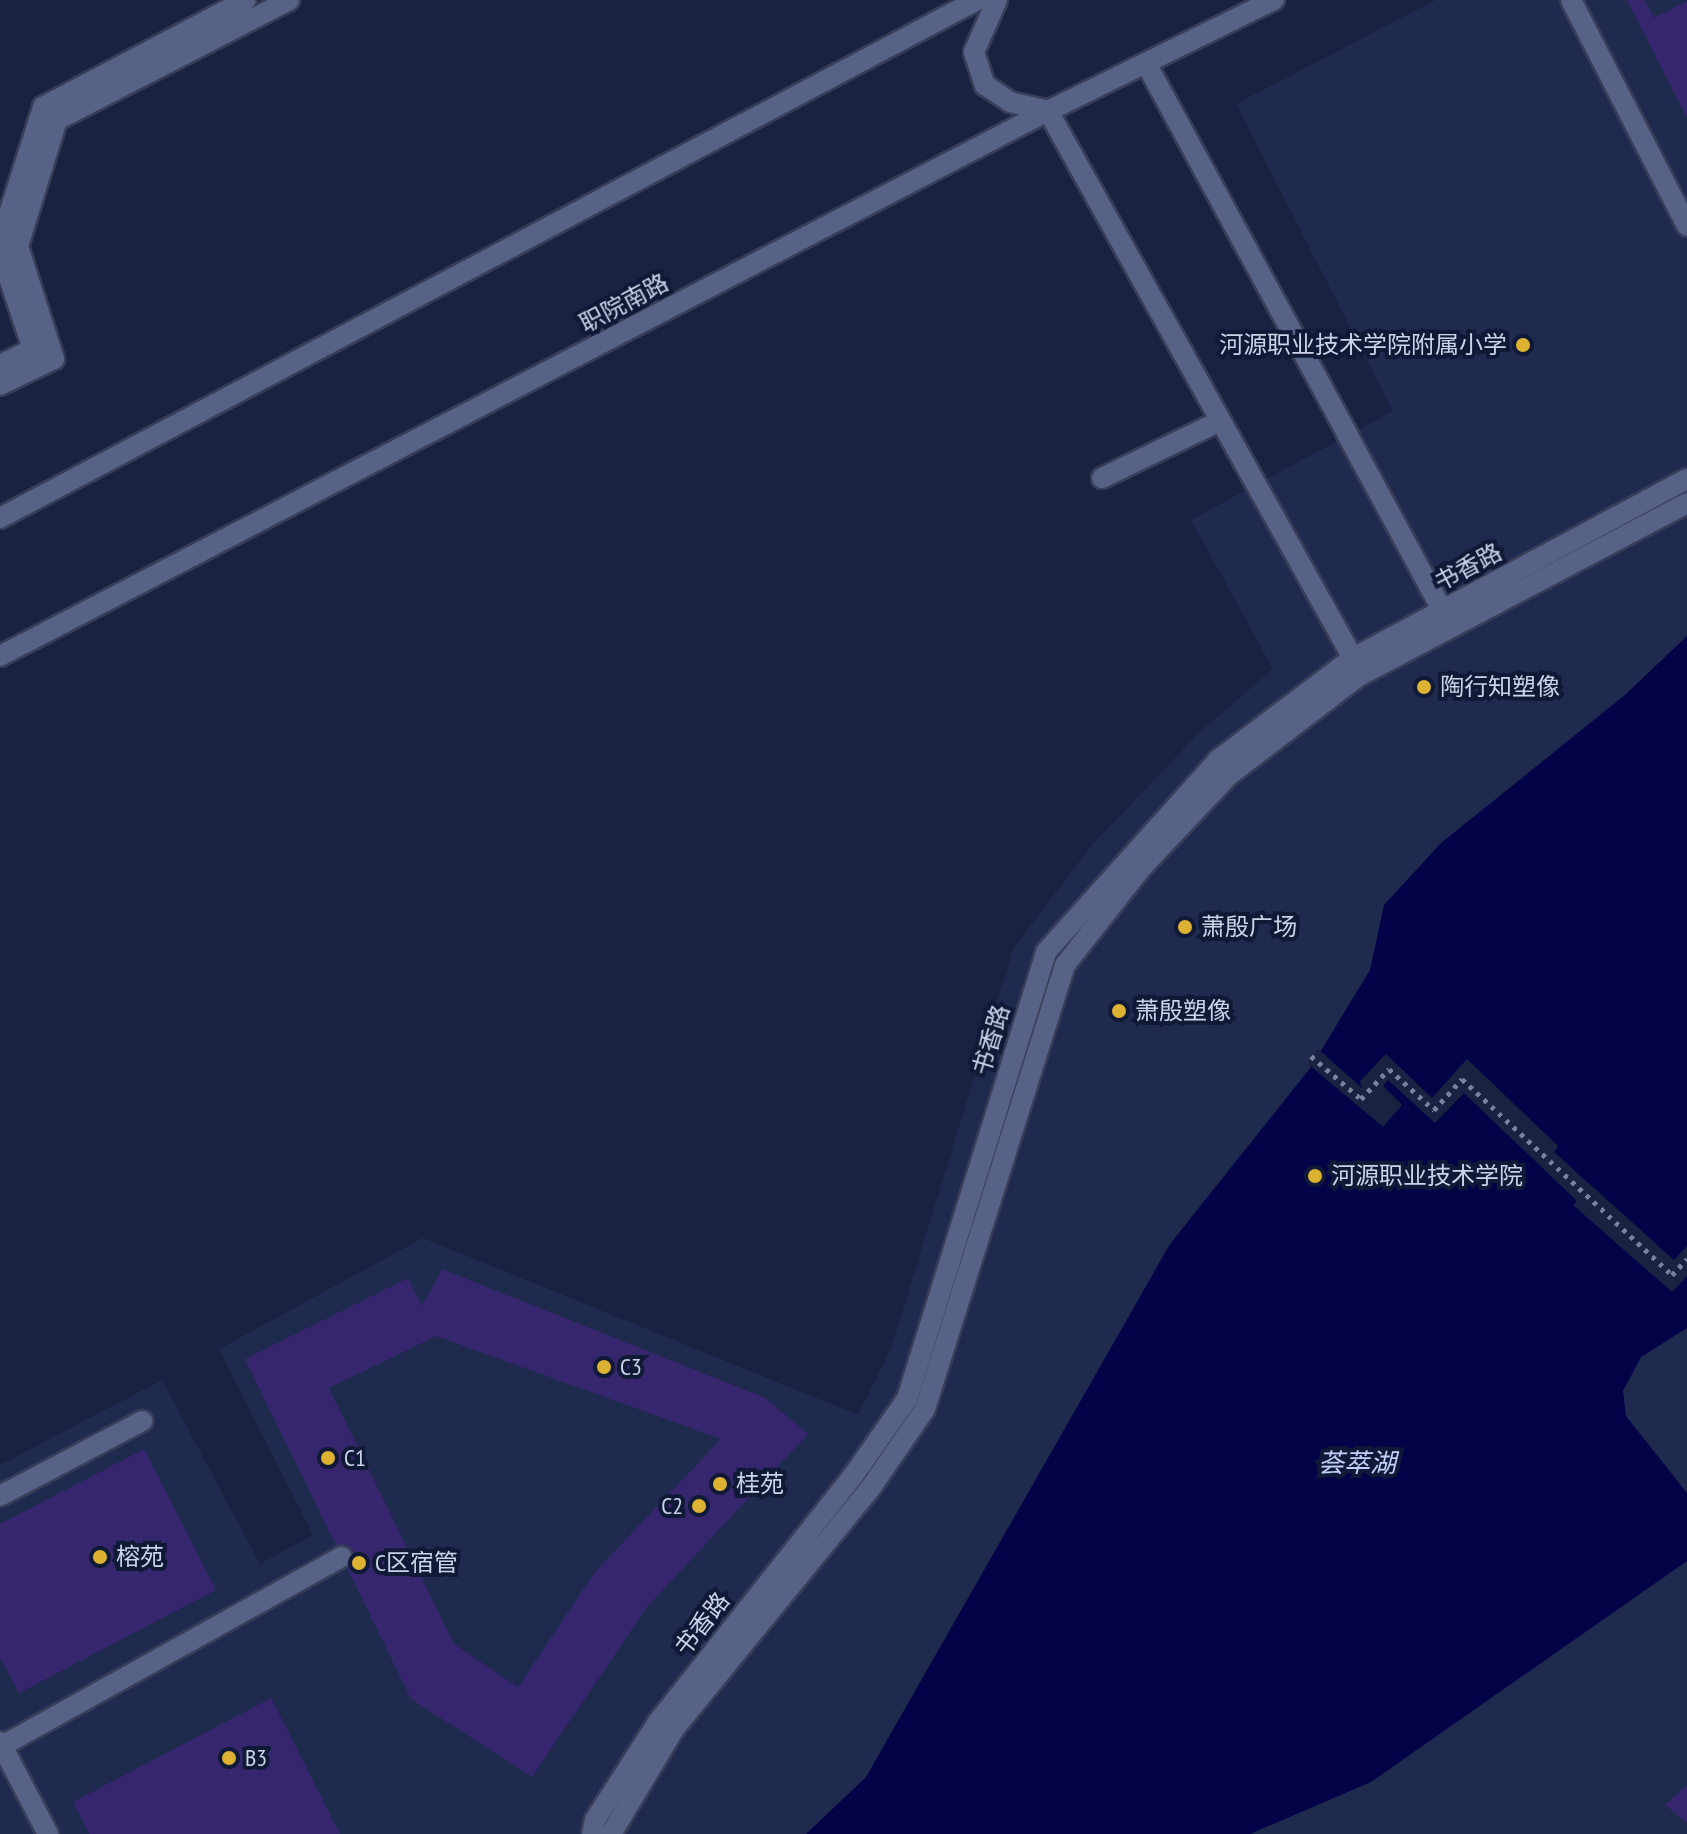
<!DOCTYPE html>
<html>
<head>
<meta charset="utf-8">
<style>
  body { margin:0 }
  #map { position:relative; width:1687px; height:1834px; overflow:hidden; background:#192241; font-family:"PT Sans Narrow","Noto Sans SC",sans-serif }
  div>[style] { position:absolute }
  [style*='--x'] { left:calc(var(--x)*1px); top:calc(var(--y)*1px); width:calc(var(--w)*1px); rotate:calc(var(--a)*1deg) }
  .built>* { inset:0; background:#1f2a4f }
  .water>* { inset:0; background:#050348 }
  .pier>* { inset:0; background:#192241 }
  .building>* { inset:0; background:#36266e }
  .path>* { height:5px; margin-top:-2.5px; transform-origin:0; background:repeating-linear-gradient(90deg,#79819b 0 4px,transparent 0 10px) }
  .roads { filter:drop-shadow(2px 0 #383e58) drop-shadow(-2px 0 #383e58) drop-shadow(0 2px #383e58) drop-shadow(0 -2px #383e58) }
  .service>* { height:20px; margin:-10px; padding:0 10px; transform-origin:10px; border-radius:10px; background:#566386 }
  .minor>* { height:20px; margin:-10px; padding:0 10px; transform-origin:10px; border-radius:10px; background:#566386 }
  .tertiary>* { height:20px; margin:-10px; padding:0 10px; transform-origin:10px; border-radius:10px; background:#566386 }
  .dots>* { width:22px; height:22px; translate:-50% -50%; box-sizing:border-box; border:4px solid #101936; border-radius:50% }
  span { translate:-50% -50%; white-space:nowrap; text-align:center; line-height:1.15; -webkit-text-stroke:8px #101936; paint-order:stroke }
  .street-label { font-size:24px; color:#cbd3e8 }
  .poi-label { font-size:24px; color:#cbd3e8 }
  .right { translate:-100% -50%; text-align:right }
  .left { translate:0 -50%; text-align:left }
  .water-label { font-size:26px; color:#c1d0f9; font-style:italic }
</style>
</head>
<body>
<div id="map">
  <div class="built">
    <div style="clip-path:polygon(1436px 0,1687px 0,1687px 1834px,0 1834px,0 1465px,162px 1380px,260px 1564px,313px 1535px,219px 1349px,423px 1238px,858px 1415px,891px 1349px,1014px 947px,1092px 845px,1201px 731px,1273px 669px,1191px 520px,1393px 411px,1236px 104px)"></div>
  </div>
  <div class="water">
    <div style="clip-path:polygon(1687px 636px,1687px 1328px,1641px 1357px,1623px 1391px,1626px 1416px,1687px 1493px,1687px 1561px,1371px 1782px,1250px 1834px,806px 1834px,866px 1777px,1170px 1244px,1311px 1067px,1370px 970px,1384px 905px,1441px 843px,1625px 695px)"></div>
  </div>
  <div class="pier">
    <div style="clip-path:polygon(1318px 1049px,1362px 1088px,1360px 1081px,1386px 1054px,1432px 1098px,1467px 1059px,1558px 1146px,1554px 1152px,1674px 1260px,1687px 1246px,1687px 1276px,1672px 1292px,1573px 1205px,1577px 1201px,1464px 1093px,1435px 1123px,1388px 1080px,1383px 1086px,1402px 1105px,1383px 1127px,1308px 1064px)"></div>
  </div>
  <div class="building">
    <div style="clip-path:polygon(1627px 0,1645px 0,1654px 18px,1687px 1px,1687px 118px)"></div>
    <div style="clip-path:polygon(evenodd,442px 1269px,765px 1398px,808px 1434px,646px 1608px,532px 1777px,411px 1699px,245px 1359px,408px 1278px,422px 1306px,442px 1269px,436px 1336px,721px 1439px,594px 1573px,518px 1687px,454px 1644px,329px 1388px,436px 1336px)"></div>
    <div style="clip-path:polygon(144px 1449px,216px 1590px,19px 1693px,0 1657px,0 1524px)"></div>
    <div style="clip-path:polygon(271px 1698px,340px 1834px,89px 1834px,73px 1802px)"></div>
    <div style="clip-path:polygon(1687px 1785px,1687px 1823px,1665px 1805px)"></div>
  </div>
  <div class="path">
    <div style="--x:1311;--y:1056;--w:66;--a:40.7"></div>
    <div style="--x:1361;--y:1099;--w:41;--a:-47"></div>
    <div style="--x:1389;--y:1069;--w:61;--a:42.3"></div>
    <div style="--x:1434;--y:1110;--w:42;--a:-47.9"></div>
    <div style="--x:1462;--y:1079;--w:287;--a:43"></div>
    <div style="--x:1672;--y:1275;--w:22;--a:-47"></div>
  </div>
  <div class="roads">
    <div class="service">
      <div style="--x:1147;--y:65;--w:420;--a:61.5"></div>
      <div style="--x:1102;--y:478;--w:131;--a:-25.8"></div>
    </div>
    <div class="minor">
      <div style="--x:1571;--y:0;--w:254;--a:62.8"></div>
      <div style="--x:1048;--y:111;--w:626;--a:60.86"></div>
      <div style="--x:0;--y:242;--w:142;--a:-72.3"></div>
      <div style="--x:43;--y:107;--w:229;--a:-27.8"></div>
      <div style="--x:0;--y:251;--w:103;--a:71.4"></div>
      <div style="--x:33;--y:349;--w:37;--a:154"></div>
      <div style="--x:0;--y:385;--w:60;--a:-25.7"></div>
      <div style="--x:54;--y:359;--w:119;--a:-107.7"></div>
      <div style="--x:18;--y:246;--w:132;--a:-72.8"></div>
      <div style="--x:57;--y:120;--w:261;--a:-27.3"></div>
      <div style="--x:1347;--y:434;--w:200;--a:61.6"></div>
      <div style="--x:0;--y:1496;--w:161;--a:-27.8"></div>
      <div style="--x:0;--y:1742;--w:104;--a:62.4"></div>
      <div style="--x:0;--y:1747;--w:391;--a:-29.1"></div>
      <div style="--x:592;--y:1834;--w:14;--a:-78"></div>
      <div style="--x:595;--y:1820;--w:117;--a:-57.3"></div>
      <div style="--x:658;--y:1722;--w:314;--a:-51.6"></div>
      <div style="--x:853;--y:1476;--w:94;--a:-55"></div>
      <div style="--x:907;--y:1399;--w:468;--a:-72.7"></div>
      <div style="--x:1046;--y:952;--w:258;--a:-48.1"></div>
      <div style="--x:1218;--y:760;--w:169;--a:-37.1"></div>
      <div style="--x:1353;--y:658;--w:379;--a:-28.2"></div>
      <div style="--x:611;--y:1834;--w:122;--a:-59"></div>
      <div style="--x:674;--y:1729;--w:313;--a:-50.8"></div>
      <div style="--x:872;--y:1486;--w:93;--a:-55.5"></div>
      <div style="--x:925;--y:1409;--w:466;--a:-72.5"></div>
      <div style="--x:1065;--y:965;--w:126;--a:-51.8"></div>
      <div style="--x:1143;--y:866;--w:125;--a:-46.6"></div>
      <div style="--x:1229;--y:775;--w:163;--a:-37.3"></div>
      <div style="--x:1359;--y:676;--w:371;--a:-27.8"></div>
    </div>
    <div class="tertiary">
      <div style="--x:997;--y:0;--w:57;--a:113.9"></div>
      <div style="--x:974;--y:52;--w:35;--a:72"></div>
      <div style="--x:985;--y:85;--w:30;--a:34"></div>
      <div style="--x:1010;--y:102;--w:39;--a:13"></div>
      <div style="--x:0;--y:518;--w:1106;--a:-27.93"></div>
      <div style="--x:0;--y:656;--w:1181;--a:-27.48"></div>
      <div style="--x:1048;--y:111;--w:252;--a:-26.2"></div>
    </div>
  </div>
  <div class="dots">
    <div style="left:1523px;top:345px;background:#ddb233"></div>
    <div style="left:1424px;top:687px;background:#ddb233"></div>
    <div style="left:1185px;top:927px;background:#ddb233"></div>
    <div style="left:1119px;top:1011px;background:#ddb233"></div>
    <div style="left:1315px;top:1176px;background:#ddb233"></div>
    <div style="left:604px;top:1367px;background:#ddb233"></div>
    <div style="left:328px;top:1458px;background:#ddb233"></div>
    <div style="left:720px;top:1484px;background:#ddb233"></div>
    <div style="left:699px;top:1506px;background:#ddb233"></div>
    <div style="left:100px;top:1557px;background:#ddb233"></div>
    <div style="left:359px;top:1563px;background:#ddb233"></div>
    <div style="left:229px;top:1758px;background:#ddb233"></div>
  </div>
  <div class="street-label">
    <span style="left:624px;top:303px;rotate:-28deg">职院南路</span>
    <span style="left:1468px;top:567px;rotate:-28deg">书香路</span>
    <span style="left:991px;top:1040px;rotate:-73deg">书香路</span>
    <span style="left:702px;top:1624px;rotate:-52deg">书香路</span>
  </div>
  <div class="poi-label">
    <span class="right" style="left:1507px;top:345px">河源职业技术学院附属小学</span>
    <span class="left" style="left:1440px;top:687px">陶行知塑像</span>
    <span class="left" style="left:1201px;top:927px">萧殷广场</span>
    <span class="left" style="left:1135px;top:1011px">萧殷塑像</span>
    <span class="left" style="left:1331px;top:1176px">河源职业技术学院</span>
    <span class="left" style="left:620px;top:1367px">C3</span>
    <span class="left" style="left:344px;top:1458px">C1</span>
    <span class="left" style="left:736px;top:1484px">桂苑</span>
    <span class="right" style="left:683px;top:1506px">C2</span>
    <span class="left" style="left:116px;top:1557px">榕苑</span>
    <span class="left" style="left:375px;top:1563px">C区宿管</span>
    <span class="left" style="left:245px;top:1758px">B3</span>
  </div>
  <div class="water-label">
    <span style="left:1357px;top:1463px">荟萃湖</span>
  </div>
</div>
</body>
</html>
